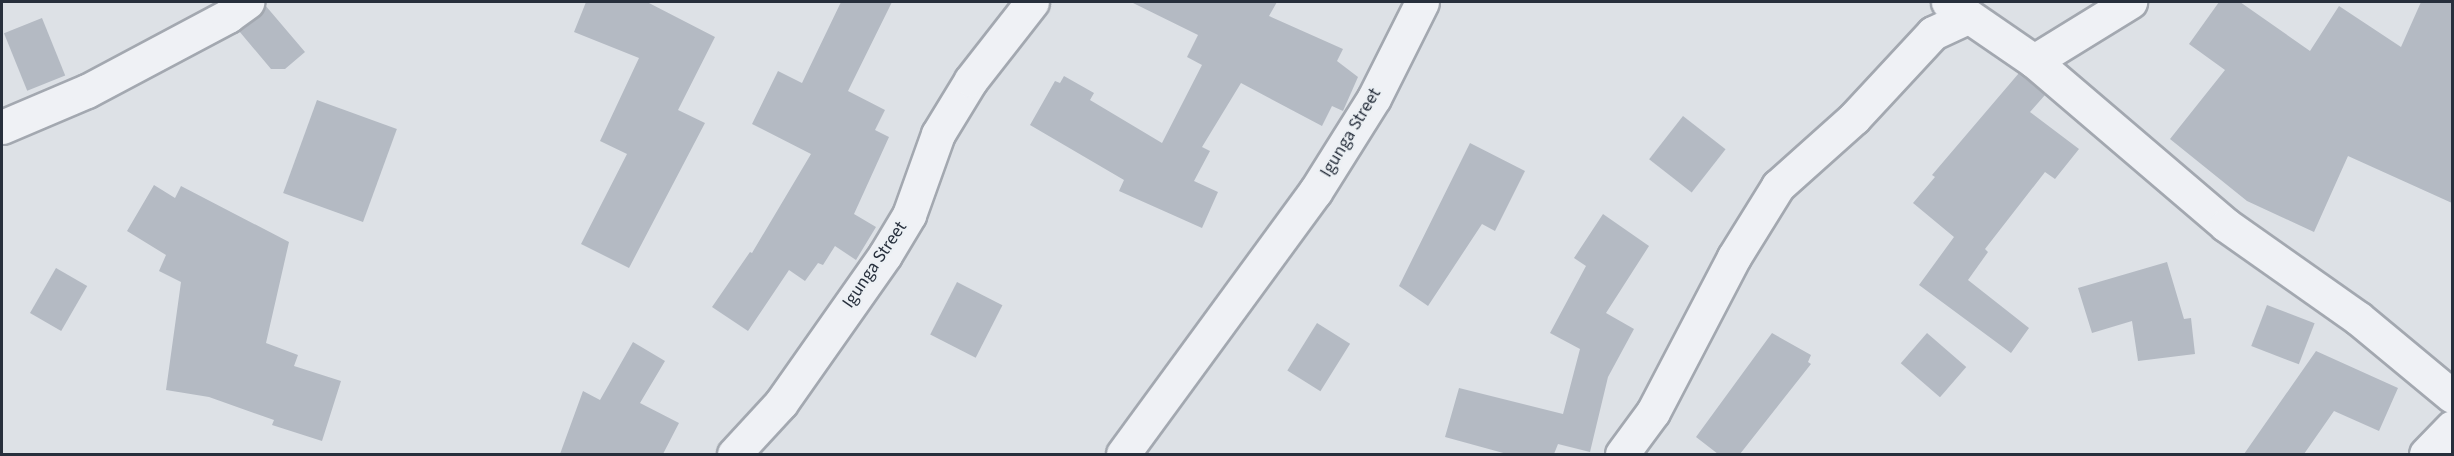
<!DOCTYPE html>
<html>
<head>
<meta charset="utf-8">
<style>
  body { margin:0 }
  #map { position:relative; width:2454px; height:456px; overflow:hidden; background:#dde1e6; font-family:"Source Sans 3",sans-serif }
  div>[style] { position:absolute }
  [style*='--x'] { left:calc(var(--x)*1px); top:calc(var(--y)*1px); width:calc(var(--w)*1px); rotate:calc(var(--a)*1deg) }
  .building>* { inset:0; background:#b4bac3; transform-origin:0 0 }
  .roads { filter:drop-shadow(2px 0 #a3a8b0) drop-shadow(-2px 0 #a3a8b0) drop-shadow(0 2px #a3a8b0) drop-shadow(0 -2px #a3a8b0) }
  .minor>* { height:33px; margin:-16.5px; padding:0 16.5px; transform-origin:16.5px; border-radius:16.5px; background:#eff1f5 }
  span { translate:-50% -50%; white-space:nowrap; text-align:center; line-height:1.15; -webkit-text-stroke:4.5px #ecf0f4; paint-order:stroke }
  .street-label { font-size:18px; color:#272f3c }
  .frame { position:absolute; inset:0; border:3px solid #272f3c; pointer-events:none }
</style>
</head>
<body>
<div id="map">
  <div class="building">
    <div style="clip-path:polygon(586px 2px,647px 2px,715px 37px,678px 110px,705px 123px,629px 268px,581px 244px,627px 154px,600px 141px,639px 58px,574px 32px)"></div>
    <div style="clip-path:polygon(841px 2px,892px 2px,848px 91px,885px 110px,875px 130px,889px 137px,854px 214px,876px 227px,856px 260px,835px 246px,823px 265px,818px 263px,805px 281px,789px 270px,748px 331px,712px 307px,750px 252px,752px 253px,811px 154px,752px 124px,778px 71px,802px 83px)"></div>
    <div style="clip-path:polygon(1131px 2px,1277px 2px,1269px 16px,1343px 49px,1337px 61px,1358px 77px,1343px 111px,1332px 106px,1322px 126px,1241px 83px,1202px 147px,1210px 151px,1194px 181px,1218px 192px,1202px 228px,1119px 191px,1124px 180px,1030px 125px,1055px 81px,1060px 83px,1064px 76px,1094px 93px,1090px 100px,1162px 143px,1202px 65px,1187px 57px,1198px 35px)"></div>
    <div style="clip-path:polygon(2219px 2px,2240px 2px,2310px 51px,2339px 6px,2401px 47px,2421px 2px,2452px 2px,2452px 203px,2348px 156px,2314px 232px,2247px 201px,2170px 139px,2225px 70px,2189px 44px)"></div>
    <div style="clip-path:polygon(265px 5px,305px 52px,285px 69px,271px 69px,239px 31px,259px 17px)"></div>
    <div style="left:42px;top:18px;width:62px;height:41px;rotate:68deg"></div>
    <div style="clip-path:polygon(2019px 73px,2045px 95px,2030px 112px,2079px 149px,2055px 179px,2045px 172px,1985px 249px,1988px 252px,1968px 280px,2029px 328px,2011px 353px,1919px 285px,1954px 237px,1913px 203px,1935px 177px,1932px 175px)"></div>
    <div style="left:317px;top:100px;width:85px;height:99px;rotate:20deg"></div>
    <div style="left:1683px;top:116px;width:54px;height:55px;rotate:38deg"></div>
    <div style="clip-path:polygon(1470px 143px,1525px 171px,1495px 231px,1482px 224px,1428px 306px,1399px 286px)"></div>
    <div style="clip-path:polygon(154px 185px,175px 198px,181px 186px,289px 242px,266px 343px,298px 355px,294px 366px,341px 381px,322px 441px,272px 425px,274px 420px,209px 397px,166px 390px,181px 282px,159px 271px,166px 255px,127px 231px)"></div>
    <div style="clip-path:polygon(1603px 214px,1649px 246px,1606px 313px,1634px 329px,1608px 377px,1590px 452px,1558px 444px,1554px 454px,1507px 454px,1445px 437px,1459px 388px,1563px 414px,1580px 349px,1550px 333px,1586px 266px,1574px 258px)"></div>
    <div style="clip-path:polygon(2167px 262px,2184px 319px,2191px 318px,2195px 354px,2138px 361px,2132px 321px,2092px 333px,2078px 288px)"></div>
    <div style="left:56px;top:268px;width:36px;height:52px;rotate:30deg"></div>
    <div style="left:957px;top:282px;width:51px;height:59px;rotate:27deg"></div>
    <div style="left:2267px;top:305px;width:51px;height:44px;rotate:21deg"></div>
    <div style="left:1317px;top:323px;width:39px;height:56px;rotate:32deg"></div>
    <div style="clip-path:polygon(1772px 333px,1811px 355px,1808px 362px,1811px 364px,1740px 454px,1718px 454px,1696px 437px)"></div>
    <div style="left:1927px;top:333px;width:52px;height:40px;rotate:41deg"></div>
    <div style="clip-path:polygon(633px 342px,665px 361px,640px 403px,679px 423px,663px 454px,560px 454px,583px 391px,600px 400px)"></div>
    <div style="clip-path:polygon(2316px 351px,2398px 388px,2379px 431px,2334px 411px,2304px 454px,2244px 454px)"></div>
  </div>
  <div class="roads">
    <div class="minor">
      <div style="--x:1948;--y:2;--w:104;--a:34.5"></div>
      <div style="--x:2034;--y:61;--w:253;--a:40.5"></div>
      <div style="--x:2226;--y:225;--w:161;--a:35.2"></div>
      <div style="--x:2358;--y:318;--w:122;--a:39.7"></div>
      <div style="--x:2034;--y:61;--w:113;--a:-31.6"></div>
      <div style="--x:2;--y:127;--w:92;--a:-23"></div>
      <div style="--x:87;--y:91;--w:160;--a:-28"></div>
      <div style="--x:228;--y:16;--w:24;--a:-36"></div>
      <div style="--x:734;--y:454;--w:69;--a:-47.3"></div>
      <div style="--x:781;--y:403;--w:181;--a:-54.9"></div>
      <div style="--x:885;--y:255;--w:47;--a:-59"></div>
      <div style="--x:909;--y:215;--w:86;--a:-70.3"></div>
      <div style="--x:938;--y:134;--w:63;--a:-58.6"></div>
      <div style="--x:971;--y:80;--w:99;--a:-52"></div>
      <div style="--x:1123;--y:454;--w:325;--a:-53.8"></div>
      <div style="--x:1315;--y:192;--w:111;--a:-57.9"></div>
      <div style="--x:1374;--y:98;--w:107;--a:-63.4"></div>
      <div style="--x:1622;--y:454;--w:52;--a:-53.6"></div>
      <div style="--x:1653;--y:412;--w:175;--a:-62.4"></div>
      <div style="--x:1734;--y:257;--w:84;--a:-58.2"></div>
      <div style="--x:1778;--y:186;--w:102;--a:-41.8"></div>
      <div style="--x:1854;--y:118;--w:116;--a:-47.1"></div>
      <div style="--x:1933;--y:33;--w:38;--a:-25"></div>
      <div style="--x:2426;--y:454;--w:37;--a:-46"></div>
    </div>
  </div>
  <div class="street-label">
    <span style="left:1351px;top:133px;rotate:-59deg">Igunga Street</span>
    <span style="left:875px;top:265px;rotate:-56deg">Igunga Street</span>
  </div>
  <div class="frame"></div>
</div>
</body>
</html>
